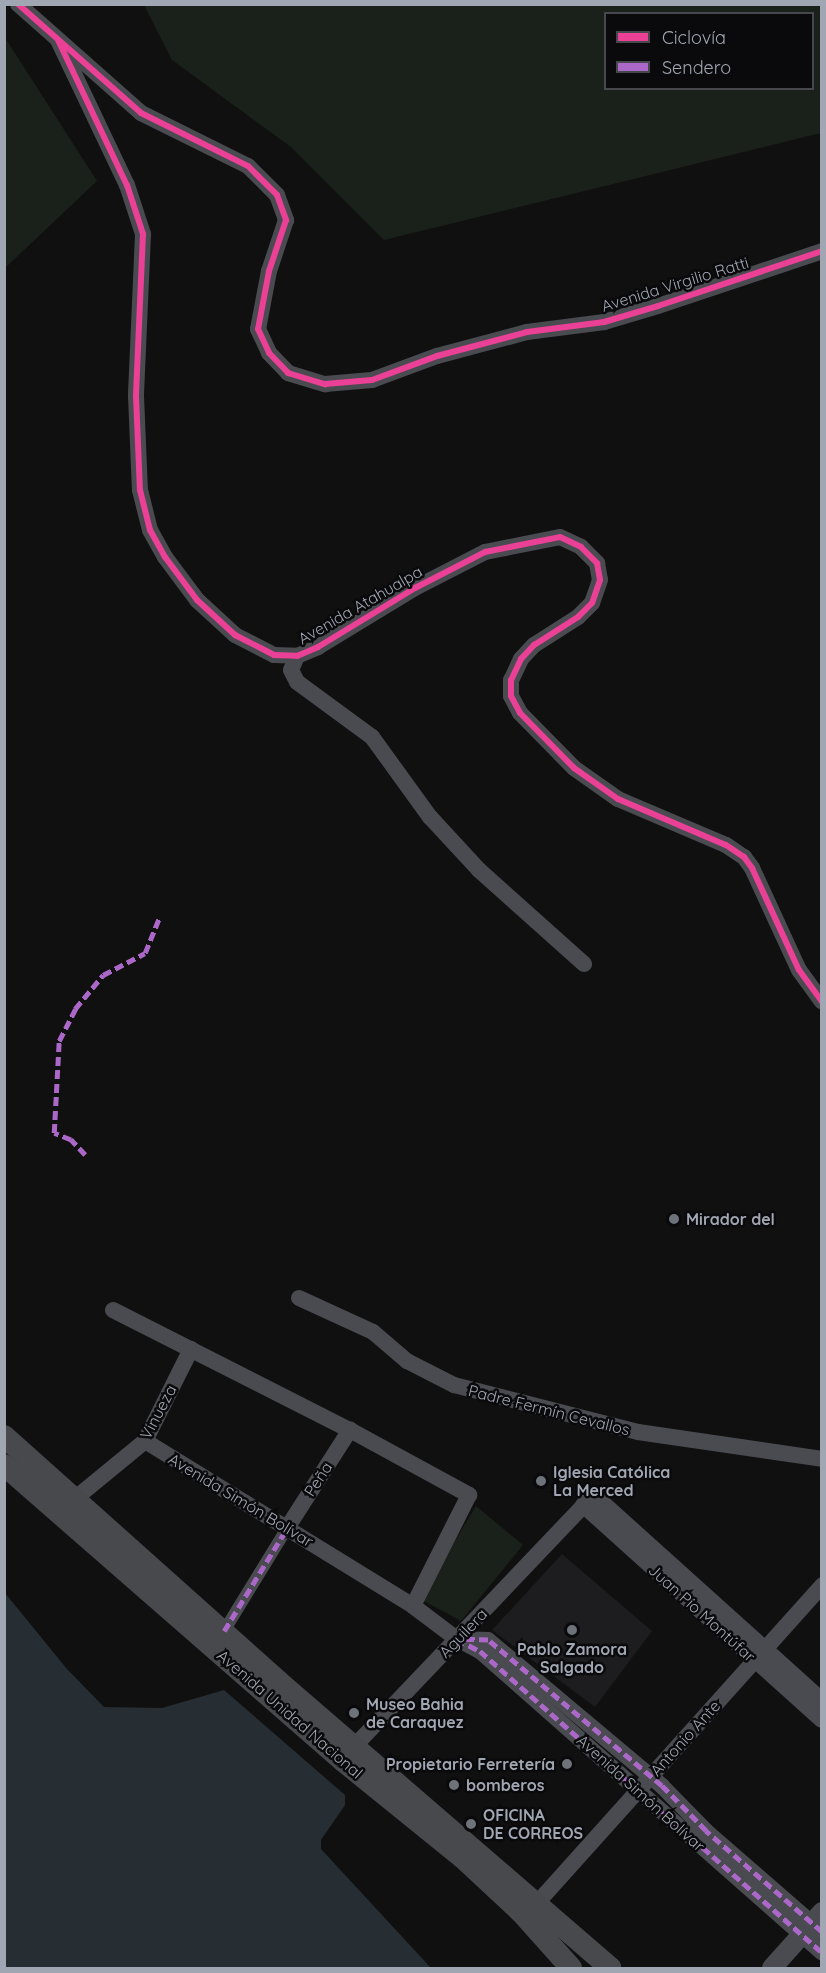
<!DOCTYPE html>
<html>
<head>
<meta charset="utf-8">
<style>
  body { margin:0 }
  #map { position:relative; width:826px; height:1973px; overflow:hidden; background:#101010; font-family:Quicksand,sans-serif }
  div>[style] { position:absolute }
  [style*='--x'] { left:calc(var(--x)*1px); top:calc(var(--y)*1px); width:calc(var(--w)*1px); rotate:calc(var(--a)*1deg) }
  .built>* { inset:0; background:#1d1d1f }
  .green>* { inset:0; background:#1a201a }
  .water>* { inset:0; background:#262d33 }
  .pedestrian>* { height:12px; margin:-6px; padding:0 6px; transform-origin:6px; border-radius:6px; background:#4a4b50 }
  .minor>* { height:16px; margin:-8px; padding:0 8px; transform-origin:8px; border-radius:8px; background:#4a4b50 }
  .tertiary>* { height:20px; margin:-10px; padding:0 10px; transform-origin:10px; border-radius:10px; background:#4a4b50 }
  .secondary>* { height:22px; margin:-11px; padding:0 11px; transform-origin:11px; border-radius:11px; background:#48494d }
  .quiet>* { height:4.5px; margin-top:-2.25px; transform-origin:0; background:repeating-linear-gradient(90deg,#ac68c9 0 9px,transparent 0 13.5px) }
  .cycleway>* { height:6px; margin:-3px; padding:0 3px; transform-origin:3px; border-radius:3px; background:#ea4096 }
  .dots>* { width:16px; height:16px; translate:-50% -50%; box-sizing:border-box; border:3px solid #0a0a0c; border-radius:50% }
  span { translate:-50% -50%; white-space:nowrap; text-align:center; line-height:1.15; -webkit-text-stroke:5px #0a0a0c; paint-order:stroke }
  .street-label { font-size:16px; color:#a0a6b2 }
  .poi-label { font-size:16px; color:#a0a6b2; font-weight:700 }
  .left { translate:0 -50%; text-align:left }
  .right { translate:-100% -50%; text-align:right }
  .frame { position:absolute; inset:0; border:6px solid #a0a6b2; pointer-events:none }
  .legend { position:absolute; left:604px; top:12px; width:210px; height:78px; box-sizing:border-box; background:#0a0a0c; border:2px solid #46484e; margin:0; padding:8px 10px; list-style:none; font-size:18px; color:#a0a6b2 }
  .legend li { display:flex; align-items:center; gap:12px; height:30px }
  .legend b { width:30px; border:2px solid #46484e }
</style>
</head>
<body>
<div id="map">
  <div class="built">
    <div style="clip-path:polygon(562px 1554px,652px 1631px,595px 1707px,492px 1630px)"></div>
  </div>
  <div class="green">
    <div style="clip-path:polygon(evenodd,144px 5px,821px 5px,821px 133px,384px 240px,291px 147px,172px 60px,144px 5px,606px 14px,812px 14px,812px 88px,606px 88px,606px 14px)"></div>
    <div style="clip-path:polygon(4px 36px,97px 181px,5px 268px,4px 268px)"></div>
    <div style="clip-path:polygon(476px 1506px,523px 1545px,461px 1621px,420px 1599px)"></div>
  </div>
  <div class="water">
    <div style="clip-path:polygon(5px 1593px,67px 1669px,104px 1707px,162px 1708px,224px 1690px,345px 1795px,345px 1805px,321px 1840px,321px 1849px,431px 1968px,5px 1968px)"></div>
  </div>
  <div class="pedestrian">
    <div style="--x:224;--y:1631;--w:121;--a:-58.5"></div>
  </div>
  <div class="minor">
    <div style="--x:18;--y:4;--w:164;--a:41.5"></div>
    <div style="--x:141;--y:113;--w:119;--a:26.4"></div>
    <div style="--x:248;--y:166;--w:41;--a:45"></div>
    <div style="--x:277;--y:195;--w:27;--a:70"></div>
    <div style="--x:286;--y:220;--w:54;--a:108.4"></div>
    <div style="--x:269;--y:271;--w:59;--a:100.7"></div>
    <div style="--x:258;--y:329;--w:26;--a:65"></div>
    <div style="--x:269;--y:353;--w:28;--a:46"></div>
    <div style="--x:288;--y:373;--w:39;--a:17"></div>
    <div style="--x:325;--y:384;--w:47;--a:-4.9"></div>
    <div style="--x:372;--y:380;--w:69;--a:-20.3"></div>
    <div style="--x:437;--y:356;--w:93;--a:-14.9"></div>
    <div style="--x:527;--y:332;--w:78;--a:-7.4"></div>
    <div style="--x:604;--y:322;--w:56;--a:-16.5"></div>
    <div style="--x:658;--y:306;--w:173;--a:-18.5"></div>
    <div style="--x:58;--y:40;--w:161;--a:64.6"></div>
    <div style="--x:127;--y:185;--w:52;--a:71.9"></div>
    <div style="--x:143;--y:234;--w:162;--a:92.5"></div>
    <div style="--x:136;--y:396;--w:94;--a:87.6"></div>
    <div style="--x:140;--y:490;--w:41;--a:76"></div>
    <div style="--x:150;--y:530;--w:31;--a:61"></div>
    <div style="--x:165;--y:557;--w:54;--a:53.3"></div>
    <div style="--x:197;--y:600;--w:52;--a:42.6"></div>
    <div style="--x:235;--y:635;--w:44;--a:27.1"></div>
    <div style="--x:274;--y:655;--w:23;--a:2"></div>
    <div style="--x:297;--y:656;--w:23;--a:-23"></div>
    <div style="--x:318;--y:647;--w:114;--a:-31.3"></div>
    <div style="--x:415;--y:588;--w:79;--a:-27.2"></div>
    <div style="--x:485;--y:552;--w:76;--a:-11.3"></div>
    <div style="--x:560;--y:537;--w:23;--a:25"></div>
    <div style="--x:581;--y:547;--w:23;--a:45"></div>
    <div style="--x:597;--y:563;--w:17;--a:80"></div>
    <div style="--x:600;--y:580;--w:24;--a:109"></div>
    <div style="--x:592;--y:603;--w:20;--a:135"></div>
    <div style="--x:578;--y:617;--w:52;--a:147.5"></div>
    <div style="--x:534;--y:645;--w:19;--a:133"></div>
    <div style="--x:521;--y:659;--w:23;--a:115"></div>
    <div style="--x:511;--y:680;--w:16;--a:90"></div>
    <div style="--x:511;--y:696;--w:19;--a:62"></div>
    <div style="--x:520;--y:713;--w:77;--a:45.5"></div>
    <div style="--x:574;--y:768;--w:54;--a:35.2"></div>
    <div style="--x:618;--y:799;--w:117;--a:23.1"></div>
    <div style="--x:726;--y:845;--w:22;--a:34"></div>
    <div style="--x:744;--y:857;--w:14;--a:54"></div>
    <div style="--x:752;--y:868;--w:112;--a:65.3"></div>
    <div style="--x:799;--y:970;--w:39;--a:54"></div>
    <div style="--x:297;--y:656;--w:15;--a:113"></div>
    <div style="--x:291;--y:670;--w:13;--a:63"></div>
    <div style="--x:297;--y:682;--w:93;--a:36.3"></div>
    <div style="--x:372;--y:737;--w:99;--a:54.1"></div>
    <div style="--x:430;--y:817;--w:72;--a:47.2"></div>
    <div style="--x:479;--y:870;--w:141;--a:41.8"></div>
    <div style="--x:299;--y:1298;--w:81;--a:24.7"></div>
    <div style="--x:373;--y:1332;--w:45;--a:40.5"></div>
    <div style="--x:407;--y:1361;--w:53;--a:27.1"></div>
    <div style="--x:454;--y:1385;--w:190;--a:14.3"></div>
    <div style="--x:638;--y:1432;--w:186;--a:8.3"></div>
    <div style="--x:113;--y:1310;--w:266;--a:26.9"></div>
    <div style="--x:350;--y:1430;--w:136;--a:28.6"></div>
    <div style="--x:469;--y:1495;--w:124;--a:116.8"></div>
    <div style="--x:145;--y:1441;--w:315;--a:31.6"></div>
    <div style="--x:413;--y:1606;--w:55;--a:36.9"></div>
    <div style="--x:583;--y:1505;--w:321;--a:42"></div>
    <div style="--x:66;--y:1506;--w:102;--a:-39.4"></div>
    <div style="--x:145;--y:1441;--w:103;--a:-63.4"></div>
    <div style="--x:287;--y:1528;--w:117;--a:-57.3"></div>
    <div style="--x:346;--y:1755;--w:359;--a:-46.4"></div>
    <div style="--x:594;--y:1495;--w:307;--a:42"></div>
    <div style="--x:530;--y:1911;--w:438;--a:-48.1"></div>
    <div style="--x:822;--y:1932;--w:154;--a:-139"></div>
    <div style="--x:706;--y:1831;--w:63;--a:-134.4"></div>
    <div style="--x:662;--y:1786;--w:227;--a:-140"></div>
    <div style="--x:488;--y:1640;--w:31;--a:-178"></div>
    <div style="--x:457;--y:1639;--w:26;--a:28"></div>
    <div style="--x:480;--y:1651;--w:456;--a:41.4"></div>
  </div>
  <div class="tertiary">
    <div style="--x:772;--y:1968;--w:75;--a:-48.2"></div>
  </div>
  <div class="secondary">
    <div style="--x:4;--y:1436;--w:368;--a:41.8"></div>
    <div style="--x:278;--y:1681;--w:439;--a:40.8"></div>
    <div style="--x:4;--y:1465;--w:449;--a:41.1"></div>
    <div style="--x:342;--y:1760;--w:156;--a:39"></div>
    <div style="--x:463;--y:1858;--w:79;--a:43"></div>
    <div style="--x:521;--y:1912;--w:75;--a:48.2"></div>
  </div>
  <div class="quiet">
    <div style="--x:85;--y:1155;--w:21;--a:-133"></div>
    <div style="--x:71;--y:1140;--w:18;--a:-158"></div>
    <div style="--x:54;--y:1133;--w:92;--a:-86.9"></div>
    <div style="--x:59;--y:1041;--w:36;--a:-63"></div>
    <div style="--x:75;--y:1009;--w:44;--a:-50.5"></div>
    <div style="--x:103;--y:975;--w:47;--a:-27.6"></div>
    <div style="--x:145;--y:953;--w:37;--a:-68"></div>
    <div style="--x:224;--y:1631;--w:121;--a:-58.5"></div>
    <div style="--x:822;--y:1932;--w:154;--a:-139"></div>
    <div style="--x:706;--y:1831;--w:63;--a:-134.4"></div>
    <div style="--x:662;--y:1786;--w:227;--a:-140"></div>
    <div style="--x:488;--y:1640;--w:31;--a:-178"></div>
    <div style="--x:457;--y:1639;--w:26;--a:28"></div>
    <div style="--x:480;--y:1651;--w:456;--a:41.4"></div>
  </div>
  <div class="cycleway">
    <div style="--x:18;--y:4;--w:164;--a:41.5"></div>
    <div style="--x:141;--y:113;--w:119;--a:26.4"></div>
    <div style="--x:248;--y:166;--w:41;--a:45"></div>
    <div style="--x:277;--y:195;--w:27;--a:70"></div>
    <div style="--x:286;--y:220;--w:54;--a:108.4"></div>
    <div style="--x:269;--y:271;--w:59;--a:100.7"></div>
    <div style="--x:258;--y:329;--w:26;--a:65"></div>
    <div style="--x:269;--y:353;--w:28;--a:46"></div>
    <div style="--x:288;--y:373;--w:39;--a:17"></div>
    <div style="--x:325;--y:384;--w:47;--a:-4.9"></div>
    <div style="--x:372;--y:380;--w:69;--a:-20.3"></div>
    <div style="--x:437;--y:356;--w:93;--a:-14.9"></div>
    <div style="--x:527;--y:332;--w:78;--a:-7.4"></div>
    <div style="--x:604;--y:322;--w:56;--a:-16.5"></div>
    <div style="--x:658;--y:306;--w:173;--a:-18.5"></div>
    <div style="--x:58;--y:40;--w:161;--a:64.6"></div>
    <div style="--x:127;--y:185;--w:52;--a:71.9"></div>
    <div style="--x:143;--y:234;--w:162;--a:92.5"></div>
    <div style="--x:136;--y:396;--w:94;--a:87.6"></div>
    <div style="--x:140;--y:490;--w:41;--a:76"></div>
    <div style="--x:150;--y:530;--w:31;--a:61"></div>
    <div style="--x:165;--y:557;--w:54;--a:53.3"></div>
    <div style="--x:197;--y:600;--w:52;--a:42.6"></div>
    <div style="--x:235;--y:635;--w:44;--a:27.1"></div>
    <div style="--x:274;--y:655;--w:23;--a:2"></div>
    <div style="--x:297;--y:656;--w:23;--a:-23"></div>
    <div style="--x:318;--y:647;--w:114;--a:-31.3"></div>
    <div style="--x:415;--y:588;--w:79;--a:-27.2"></div>
    <div style="--x:485;--y:552;--w:76;--a:-11.3"></div>
    <div style="--x:560;--y:537;--w:23;--a:25"></div>
    <div style="--x:581;--y:547;--w:23;--a:45"></div>
    <div style="--x:597;--y:563;--w:17;--a:80"></div>
    <div style="--x:600;--y:580;--w:24;--a:109"></div>
    <div style="--x:592;--y:603;--w:20;--a:135"></div>
    <div style="--x:578;--y:617;--w:52;--a:147.5"></div>
    <div style="--x:534;--y:645;--w:19;--a:133"></div>
    <div style="--x:521;--y:659;--w:23;--a:115"></div>
    <div style="--x:511;--y:680;--w:16;--a:90"></div>
    <div style="--x:511;--y:696;--w:19;--a:62"></div>
    <div style="--x:520;--y:713;--w:77;--a:45.5"></div>
    <div style="--x:574;--y:768;--w:54;--a:35.2"></div>
    <div style="--x:618;--y:799;--w:117;--a:23.1"></div>
    <div style="--x:726;--y:845;--w:22;--a:34"></div>
    <div style="--x:744;--y:857;--w:14;--a:54"></div>
    <div style="--x:752;--y:868;--w:112;--a:65.3"></div>
    <div style="--x:799;--y:970;--w:39;--a:54"></div>
  </div>
  <div class="dots">
    <div style="left:674px;top:1219px;background:#6e7279"></div>
    <div style="left:541px;top:1481px;background:#6e7279"></div>
    <div style="left:572px;top:1630px;background:#6e7279"></div>
    <div style="left:354px;top:1713px;background:#6e7279"></div>
    <div style="left:567px;top:1764px;background:#6e7279"></div>
    <div style="left:454px;top:1785px;background:#6e7279"></div>
    <div style="left:471px;top:1824px;background:#6e7279"></div>
  </div>
  <div class="street-label">
    <span style="left:675px;top:284px;rotate:-17deg">Avenida Virgilio Ratti</span>
    <span style="left:360px;top:605px;rotate:-30deg">Avenida Atahualpa</span>
    <span style="left:549px;top:1410px;rotate:14deg">Padre Fermín Cevallos</span>
    <span style="left:158px;top:1412px;rotate:-62deg">Vinueza</span>
    <span style="left:318px;top:1479px;rotate:-57deg">Peña</span>
    <span style="left:241px;top:1500px;rotate:31deg">Avenida Simón Bolívar</span>
    <span style="left:702px;top:1613px;rotate:42deg">Juan Pío Montúfar</span>
    <span style="left:463px;top:1633px;rotate:-46deg">Aguilera</span>
    <span style="left:290px;top:1714px;rotate:41deg">Avenida Unidad Nacional</span>
    <span style="left:685px;top:1738px;rotate:-48deg">Antonio Ante</span>
    <span style="left:641px;top:1793px;rotate:42deg">Avenida Simón Bolívar</span>
  </div>
  <div class="poi-label">
    <span class="left" style="left:686px;top:1219px">Mirador del</span>
    <span class="left" style="left:553px;top:1481px">Iglesia Católica<br>La Merced</span>
    <span style="left:572px;top:1658px">Pablo Zamora<br>Salgado</span>
    <span class="left" style="left:366px;top:1713px">Museo Bahia<br>de Caraquez</span>
    <span class="right" style="left:555px;top:1764px">Propietario Ferretería</span>
    <span class="left" style="left:466px;top:1785px">bomberos</span>
    <span class="left" style="left:483px;top:1824px">OFICINA<br>DE CORREOS</span>
  </div>
  <div class="frame"></div>
  <ul class="legend">
  <li><b style="height:8px;background:#ea4096"></b>Ciclovía</li>
  <li><b style="height:8px;background:#ac68c9"></b>Sendero</li>
  </ul>
</div>
</body>
</html>
